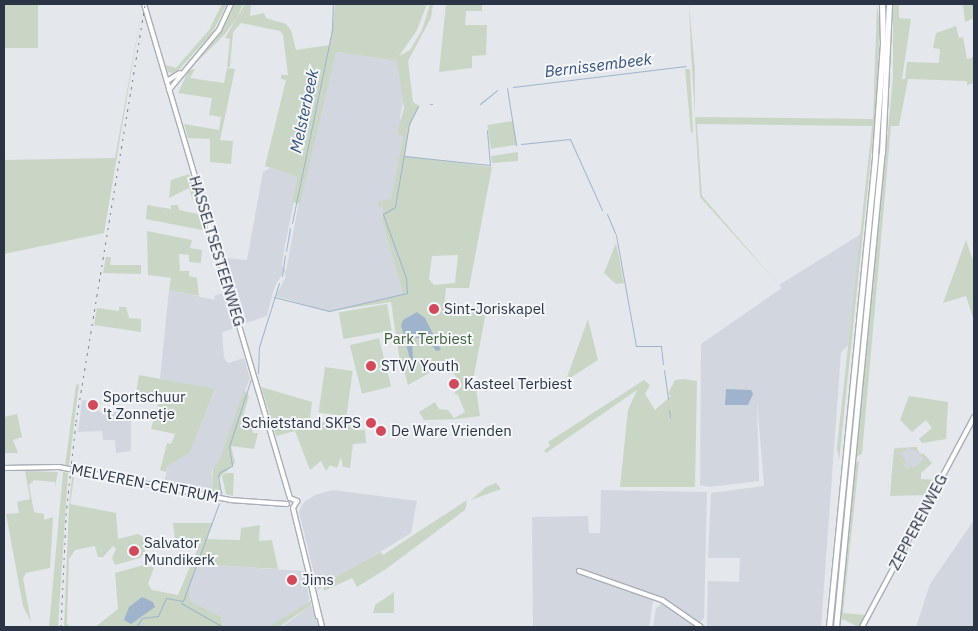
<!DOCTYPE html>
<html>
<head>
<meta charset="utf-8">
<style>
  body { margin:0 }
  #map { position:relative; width:978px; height:631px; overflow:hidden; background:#e4e7ec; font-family:"IBM Plex Sans",sans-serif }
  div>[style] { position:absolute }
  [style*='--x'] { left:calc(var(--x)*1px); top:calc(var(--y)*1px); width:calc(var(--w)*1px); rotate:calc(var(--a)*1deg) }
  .built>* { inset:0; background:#d2d6de }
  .green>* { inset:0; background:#c9d6c5; transform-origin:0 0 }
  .water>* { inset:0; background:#9fb4cc }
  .stream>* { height:1px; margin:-0.5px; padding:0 0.5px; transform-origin:0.5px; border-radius:0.5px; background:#9fb4cc }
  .roads { filter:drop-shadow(1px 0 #a9aeb7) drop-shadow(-1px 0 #a9aeb7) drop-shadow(0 1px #a9aeb7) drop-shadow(0 -1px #a9aeb7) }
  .secondary>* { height:4px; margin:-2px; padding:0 2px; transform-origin:2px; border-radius:2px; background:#fff }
  .highway>* { height:5px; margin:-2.5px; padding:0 2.5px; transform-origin:2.5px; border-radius:2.5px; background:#fff }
  .rail>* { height:1px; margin-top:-0.5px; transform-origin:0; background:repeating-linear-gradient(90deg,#7d8696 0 2.5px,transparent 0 7.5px) }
  .dots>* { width:14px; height:14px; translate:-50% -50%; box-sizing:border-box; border:2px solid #f4f6f9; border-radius:50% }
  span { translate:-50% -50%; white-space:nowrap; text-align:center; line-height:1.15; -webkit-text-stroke:4px #f4f6f9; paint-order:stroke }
  .street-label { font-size:15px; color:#2b3445 }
  .poi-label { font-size:15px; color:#2b3445 }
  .left { translate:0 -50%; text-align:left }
  .right { translate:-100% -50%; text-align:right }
  .park-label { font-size:15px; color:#3f6138 }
  .water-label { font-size:16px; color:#34527a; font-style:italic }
  .frame { position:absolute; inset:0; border:5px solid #2b3445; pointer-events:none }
</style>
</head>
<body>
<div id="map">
  <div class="built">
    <div style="clip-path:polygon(336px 52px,397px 61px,404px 97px,400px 117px,403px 136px,391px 199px,379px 206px,383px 206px,382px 220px,403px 294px,329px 312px,276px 296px,286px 276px,284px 271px,274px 288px,267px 316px,246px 323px,224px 258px,247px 260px,263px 172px,270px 168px,299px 177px,284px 250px,282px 265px,286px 271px,303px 181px)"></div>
    <div style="clip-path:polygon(861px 234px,848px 345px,841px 352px,821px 627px,707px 627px,708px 581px,739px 582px,740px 558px,708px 558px,711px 493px,764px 486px,757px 400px,759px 481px,709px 487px,700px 485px,701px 344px,782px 288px,779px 285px)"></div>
    <div style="clip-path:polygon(169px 290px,215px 300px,214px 296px,225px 292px,236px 328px,222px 332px,224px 358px,228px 363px,244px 358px,250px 378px,222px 457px,212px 470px,212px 492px,164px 482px,168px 466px,190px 451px,215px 390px,160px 379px)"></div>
    <div style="clip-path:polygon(82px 400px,101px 402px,99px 412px,131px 411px,131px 451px,116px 453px,115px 440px,103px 440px,102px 431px,78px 432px)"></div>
    <div style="clip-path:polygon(915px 447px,931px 464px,921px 473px,921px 480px,891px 479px,895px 448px)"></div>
    <div style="clip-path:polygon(333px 490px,417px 501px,411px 533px,318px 590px,299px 512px,304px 502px,315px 495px)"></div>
    <div style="clip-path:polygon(601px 490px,707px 492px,704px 618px,700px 622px,654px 594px,649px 627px,533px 627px,532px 517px,588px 516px,589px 533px,600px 533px)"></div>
    <div style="clip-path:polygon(974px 520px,974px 627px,916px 627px,930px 584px)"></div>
    <div style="clip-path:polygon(197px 564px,304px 571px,310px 603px,268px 627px,226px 627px,221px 624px,222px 617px,190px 601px,189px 588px)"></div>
    <div style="clip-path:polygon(662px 604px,665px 604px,698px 627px,653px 627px,656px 608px)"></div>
    <div style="clip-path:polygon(311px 605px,319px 627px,282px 627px)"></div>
  </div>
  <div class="green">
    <div style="left:4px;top:4px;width:34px;height:44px"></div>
    <div style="clip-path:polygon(222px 4px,227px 4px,212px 33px,175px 74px,168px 72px,166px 65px,176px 68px,209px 30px)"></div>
    <div style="clip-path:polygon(235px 4px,243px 4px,237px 18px,225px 34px,194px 65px,221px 33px)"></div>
    <div style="clip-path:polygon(evenodd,245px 4px,251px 4px,250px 16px,264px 13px,266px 18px,286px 24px,291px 30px,296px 50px,330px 45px,335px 4px,427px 4px,417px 30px,399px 56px,410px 50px,422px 30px,430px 4px,433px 4px,431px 18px,408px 61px,413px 102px,419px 106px,409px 127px,405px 156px,492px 167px,469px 288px,446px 288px,444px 307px,487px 307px,474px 375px,480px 416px,457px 419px,424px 420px,419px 412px,435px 402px,439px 409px,448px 410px,454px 418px,465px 412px,458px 395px,454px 393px,462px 386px,447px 363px,408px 385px,402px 362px,400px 362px,391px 302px,337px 310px,403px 294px,382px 220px,383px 207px,378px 206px,379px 201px,391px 199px,403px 136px,397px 134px,404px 108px,397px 61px,336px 52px,300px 204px,292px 202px,298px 177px,265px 166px,286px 80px,281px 79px,281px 75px,288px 75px,283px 35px,280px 31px,241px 23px,233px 32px,230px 67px,227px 67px,230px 39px,225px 38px,245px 4px,458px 255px,455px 283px,434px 285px,429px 279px,432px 256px,458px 255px)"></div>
    <div style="clip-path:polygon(446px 4px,482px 4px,482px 11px,466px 11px,465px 25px,487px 25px,486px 55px,472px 56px,472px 68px,439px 72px)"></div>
    <div style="clip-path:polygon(689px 4px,695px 70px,695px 116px,691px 53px)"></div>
    <div style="clip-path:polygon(877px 4px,880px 26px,876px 109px,839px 461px,837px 447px,872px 126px,697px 124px,702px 196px,779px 285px,700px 197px,695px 117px,873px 119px)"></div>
    <div style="clip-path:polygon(893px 4px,899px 4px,899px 18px,911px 19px,902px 79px,905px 79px,907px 62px,939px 63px,940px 49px,933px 48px,936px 33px,956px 26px,959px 38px,963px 37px,967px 59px,974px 57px,974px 83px,967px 85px,967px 81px,908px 79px,899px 126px,891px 126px,862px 454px,856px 457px,893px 78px)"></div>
    <div style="clip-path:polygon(963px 4px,974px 4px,974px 18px,965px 22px)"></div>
    <div style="clip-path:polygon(142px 8px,104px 233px,4px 254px,4px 160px,115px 158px)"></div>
    <div style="clip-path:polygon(227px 68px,235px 69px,220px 140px,233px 141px,231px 164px,210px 162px,210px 139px,188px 138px,184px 124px,219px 130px,221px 117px,209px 115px,212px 98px,178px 93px,189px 70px,195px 69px,190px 78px,224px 83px)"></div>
    <div style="clip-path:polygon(685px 69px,690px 69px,693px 132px,691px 133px)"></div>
    <div style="left:513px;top:121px;width:24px;height:26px;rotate:81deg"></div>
    <div style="clip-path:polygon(518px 152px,518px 161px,492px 163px,491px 156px)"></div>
    <div style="clip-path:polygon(189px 174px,197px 198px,193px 200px,189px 188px,169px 198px,171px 180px)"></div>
    <div style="clip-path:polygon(147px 205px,171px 209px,171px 205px,178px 205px,179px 210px,202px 215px,207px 231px,146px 219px)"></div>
    <div style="clip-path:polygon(147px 231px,192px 240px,190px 248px,202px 250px,201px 263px,189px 262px,189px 255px,179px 254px,180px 271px,189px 271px,189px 276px,197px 278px,199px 296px,169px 290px,171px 278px,148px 275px)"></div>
    <div style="clip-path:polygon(966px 240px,974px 263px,974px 321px,966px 296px,943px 303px)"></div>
    <div style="clip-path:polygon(616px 243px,624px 283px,616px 284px,604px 273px)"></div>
    <div style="clip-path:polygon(106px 257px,111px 257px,110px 265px,141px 265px,141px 274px,103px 273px)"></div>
    <div style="left:387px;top:304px;width:27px;height:49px;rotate:80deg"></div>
    <div style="clip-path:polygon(119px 307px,126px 307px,129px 318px,141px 319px,141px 332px,94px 325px,97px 308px,119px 311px)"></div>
    <div style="clip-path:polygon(588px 319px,598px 360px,567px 380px,566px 380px)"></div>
    <div style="left:379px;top:338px;width:50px;height:30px;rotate:76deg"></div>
    <div style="left:325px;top:367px;width:28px;height:46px;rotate:8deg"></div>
    <div style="clip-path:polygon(139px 375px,215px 389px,190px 452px,168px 466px,166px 472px,160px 470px,167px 443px,171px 444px,175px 434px,151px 429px,160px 398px,136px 393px)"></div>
    <div style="clip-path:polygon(683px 379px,697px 381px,695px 487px,620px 487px,628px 410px,637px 390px,546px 453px,544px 450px,550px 446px,548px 442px,644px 380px,650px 385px,645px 394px,655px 410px,671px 396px,668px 394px,675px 380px)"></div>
    <div style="clip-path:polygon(79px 384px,69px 465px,65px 465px,76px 385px)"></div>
    <div style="clip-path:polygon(261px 387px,312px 402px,310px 418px,273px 424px)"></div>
    <div style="clip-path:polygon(244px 390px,249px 396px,240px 427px,251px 424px,253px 433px,258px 433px,254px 449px,231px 446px,235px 463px,218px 479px,223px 494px,212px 492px,213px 469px,221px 457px)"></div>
    <div style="clip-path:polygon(909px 396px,948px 402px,946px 439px,922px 443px,919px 439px,932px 428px,926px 420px,912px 432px,900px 420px)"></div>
    <div style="clip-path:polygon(17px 414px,22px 437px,13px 440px,18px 453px,4px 453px,4px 417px)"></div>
    <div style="clip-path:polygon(351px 419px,359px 430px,365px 430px,366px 443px,353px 444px,350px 468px,343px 467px,341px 457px,337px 468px,330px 465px,326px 471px,321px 461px,310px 470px,295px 431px,276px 436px,274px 428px)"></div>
    <div style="clip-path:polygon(917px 447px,918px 452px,908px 448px,900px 454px,907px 462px,904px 466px,907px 469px,911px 465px,914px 468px,924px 459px,921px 455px,923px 453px,932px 463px,921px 473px,921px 479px,937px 480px,930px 495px,890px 496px,894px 449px)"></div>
    <div style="clip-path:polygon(859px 461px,843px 613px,865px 615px,859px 627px,842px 619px,839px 627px,855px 462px)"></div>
    <div style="clip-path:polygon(25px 471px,58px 472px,55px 487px,55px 482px,34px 480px,29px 485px,34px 512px,44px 514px,44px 520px,53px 517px,50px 568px,26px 573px,23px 578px,31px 622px,23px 606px,6px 514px,19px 513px,17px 502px,30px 499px)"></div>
    <div style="clip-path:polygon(63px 472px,68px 473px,58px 627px,49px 627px)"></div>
    <div style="clip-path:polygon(226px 473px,234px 473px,233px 496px,226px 494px,222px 476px)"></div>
    <div style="clip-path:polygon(72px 477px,74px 478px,70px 504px,116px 513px,118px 539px,138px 534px,143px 537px,145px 552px,140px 558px,115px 565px,112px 558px,116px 549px,113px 546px,103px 557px,98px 557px,95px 546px,75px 550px,69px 559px,67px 624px,71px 627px,64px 627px,69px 505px)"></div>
    <div style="clip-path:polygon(496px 483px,501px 489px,471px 500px,486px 487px)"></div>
    <div style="clip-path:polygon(467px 500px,465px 510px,386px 569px,357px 587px,352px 578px,324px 591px,323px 586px,329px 585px,329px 581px,381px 552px,383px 555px)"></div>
    <div style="clip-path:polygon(173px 523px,213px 523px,206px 539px,240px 540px,241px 528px,260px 525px,259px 541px,272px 540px,278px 569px,197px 564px,189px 588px,190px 601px,222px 617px,221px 624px,228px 627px,95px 627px,118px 609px,115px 573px,151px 563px,150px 558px,156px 562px,148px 584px,152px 590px,178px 595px,200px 543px,175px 539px)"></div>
    <div style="clip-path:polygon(394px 592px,394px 613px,373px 613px,375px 605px)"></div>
    <div style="clip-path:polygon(311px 601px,311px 605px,279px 627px,268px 627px)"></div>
  </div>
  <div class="water">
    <div style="clip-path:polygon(417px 312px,425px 318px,441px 350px,436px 351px,427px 338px,412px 338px,413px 360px,410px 359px,401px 325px,403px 320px)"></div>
    <div style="clip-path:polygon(726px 389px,751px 390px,753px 394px,748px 405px,725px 405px)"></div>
    <div style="clip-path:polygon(142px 597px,153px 602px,155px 607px,131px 624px,124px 620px,129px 607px)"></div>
  </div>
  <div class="stream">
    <div style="--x:513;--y:87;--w:174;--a:-6.9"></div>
    <div style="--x:507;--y:88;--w:58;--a:81"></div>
    <div style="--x:430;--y:104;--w:2;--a:0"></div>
    <div style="--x:480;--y:104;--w:22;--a:-39"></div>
    <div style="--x:521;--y:144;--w:49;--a:-5.8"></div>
    <div style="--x:570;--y:139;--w:78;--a:65.7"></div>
    <div style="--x:404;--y:156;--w:86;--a:6"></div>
    <div style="--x:490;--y:165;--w:35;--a:-95"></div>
    <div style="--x:607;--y:214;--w:21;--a:67"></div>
    <div style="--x:292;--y:223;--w:198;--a:-78.3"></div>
    <div style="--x:332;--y:29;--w:25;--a:-88"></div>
    <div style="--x:616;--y:235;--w:113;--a:79.8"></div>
    <div style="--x:636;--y:346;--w:25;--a:0"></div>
    <div style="--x:661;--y:346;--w:18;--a:84"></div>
    <div style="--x:286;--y:251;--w:23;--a:-80"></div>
    <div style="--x:282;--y:276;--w:21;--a:-82"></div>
    <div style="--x:274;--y:297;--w:57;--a:14.3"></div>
    <div style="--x:329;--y:311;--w:80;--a:-13"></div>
    <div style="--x:407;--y:293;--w:15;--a:-94"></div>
    <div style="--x:406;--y:278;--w:68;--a:-109.8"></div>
    <div style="--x:383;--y:214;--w:14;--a:-30"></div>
    <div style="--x:395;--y:207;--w:84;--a:-80.4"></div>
    <div style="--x:409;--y:124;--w:20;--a:-63"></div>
    <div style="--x:664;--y:370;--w:29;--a:82"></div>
    <div style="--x:258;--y:373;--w:26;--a:-88"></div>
    <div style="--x:259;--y:347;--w:67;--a:-72.6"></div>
    <div style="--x:669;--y:410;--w:7;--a:82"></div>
    <div style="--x:221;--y:494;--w:18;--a:-99"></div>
    <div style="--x:218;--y:476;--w:4;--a:-63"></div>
    <div style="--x:220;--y:472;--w:13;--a:-27"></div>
    <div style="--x:232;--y:466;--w:19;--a:-99"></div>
    <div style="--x:229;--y:447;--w:71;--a:-72.1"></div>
    <div style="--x:181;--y:603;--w:48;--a:29.7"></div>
    <div style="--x:136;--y:627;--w:11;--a:-56"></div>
    <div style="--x:142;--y:618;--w:16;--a:-7"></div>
    <div style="--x:158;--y:616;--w:20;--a:-66"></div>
    <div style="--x:166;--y:598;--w:17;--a:10"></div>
    <div style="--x:183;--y:601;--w:104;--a:-69.8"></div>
  </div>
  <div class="roads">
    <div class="secondary">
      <div style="--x:144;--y:4;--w:515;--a:73.54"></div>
      <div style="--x:167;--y:81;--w:15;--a:-32"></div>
      <div style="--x:169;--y:90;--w:78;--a:-50.2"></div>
      <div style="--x:219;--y:30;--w:29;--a:-65"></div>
      <div style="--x:4;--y:468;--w:55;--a:-1"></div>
      <div style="--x:59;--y:467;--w:174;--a:10.9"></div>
      <div style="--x:230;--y:500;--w:57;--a:4"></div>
      <div style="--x:290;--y:498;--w:8;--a:23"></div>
      <div style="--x:297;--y:501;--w:8;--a:120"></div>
      <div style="--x:293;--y:508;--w:122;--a:76.3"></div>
      <div style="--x:579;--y:571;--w:88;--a:19.3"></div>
      <div style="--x:662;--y:600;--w:47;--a:34.7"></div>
      <div style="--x:311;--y:584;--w:33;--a:78"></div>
      <div style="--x:862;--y:627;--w:238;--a:-61.9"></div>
    </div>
    <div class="highway">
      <div style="--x:829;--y:627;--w:474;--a:-84.4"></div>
      <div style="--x:875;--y:155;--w:111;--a:-85.9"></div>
      <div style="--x:883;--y:44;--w:40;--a:-91.4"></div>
      <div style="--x:836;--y:627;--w:476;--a:-84.5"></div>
      <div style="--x:882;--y:153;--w:149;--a:-87.3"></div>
    </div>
  </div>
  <div class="rail">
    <div style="--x:61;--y:627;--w:112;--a:-87.4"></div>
    <div style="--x:66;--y:515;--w:94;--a:-83.9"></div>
    <div style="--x:76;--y:422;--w:424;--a:-80.6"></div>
  </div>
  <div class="dots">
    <div style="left:434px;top:309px;background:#d1495b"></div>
    <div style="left:371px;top:366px;background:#d1495b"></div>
    <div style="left:454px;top:384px;background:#d1495b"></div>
    <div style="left:93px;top:405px;background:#d1495b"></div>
    <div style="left:371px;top:423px;background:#d1495b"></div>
    <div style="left:381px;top:431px;background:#d1495b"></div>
    <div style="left:134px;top:551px;background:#d1495b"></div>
    <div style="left:292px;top:580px;background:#d1495b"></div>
  </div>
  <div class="street-label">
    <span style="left:217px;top:251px;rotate:73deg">HASSELTSESTEENWEG</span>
    <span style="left:145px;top:483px;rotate:11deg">MELVEREN-CENTRUM</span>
    <span style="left:918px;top:522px;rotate:-62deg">ZEPPERENWEG</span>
  </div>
  <div class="poi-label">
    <span class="left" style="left:444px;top:309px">Sint-Joriskapel</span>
    <span class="left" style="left:381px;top:366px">STVV Youth</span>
    <span class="left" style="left:464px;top:384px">Kasteel Terbiest</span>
    <span class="left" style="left:103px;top:405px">Sportschuur<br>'t Zonnetje</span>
    <span class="right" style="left:361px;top:423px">Schietstand SKPS</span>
    <span class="left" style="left:391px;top:431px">De Ware Vrienden</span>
    <span class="left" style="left:144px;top:551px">Salvator<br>Mundikerk</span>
    <span class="left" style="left:302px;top:580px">Jims</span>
  </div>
  <div class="park-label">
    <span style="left:428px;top:339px">Park Terbiest</span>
  </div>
  <div class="water-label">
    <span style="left:598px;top:65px;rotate:-7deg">Bernissembeek</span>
    <span style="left:304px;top:111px;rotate:-78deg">Melsterbeek</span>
  </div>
  <div class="frame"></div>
</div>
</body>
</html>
